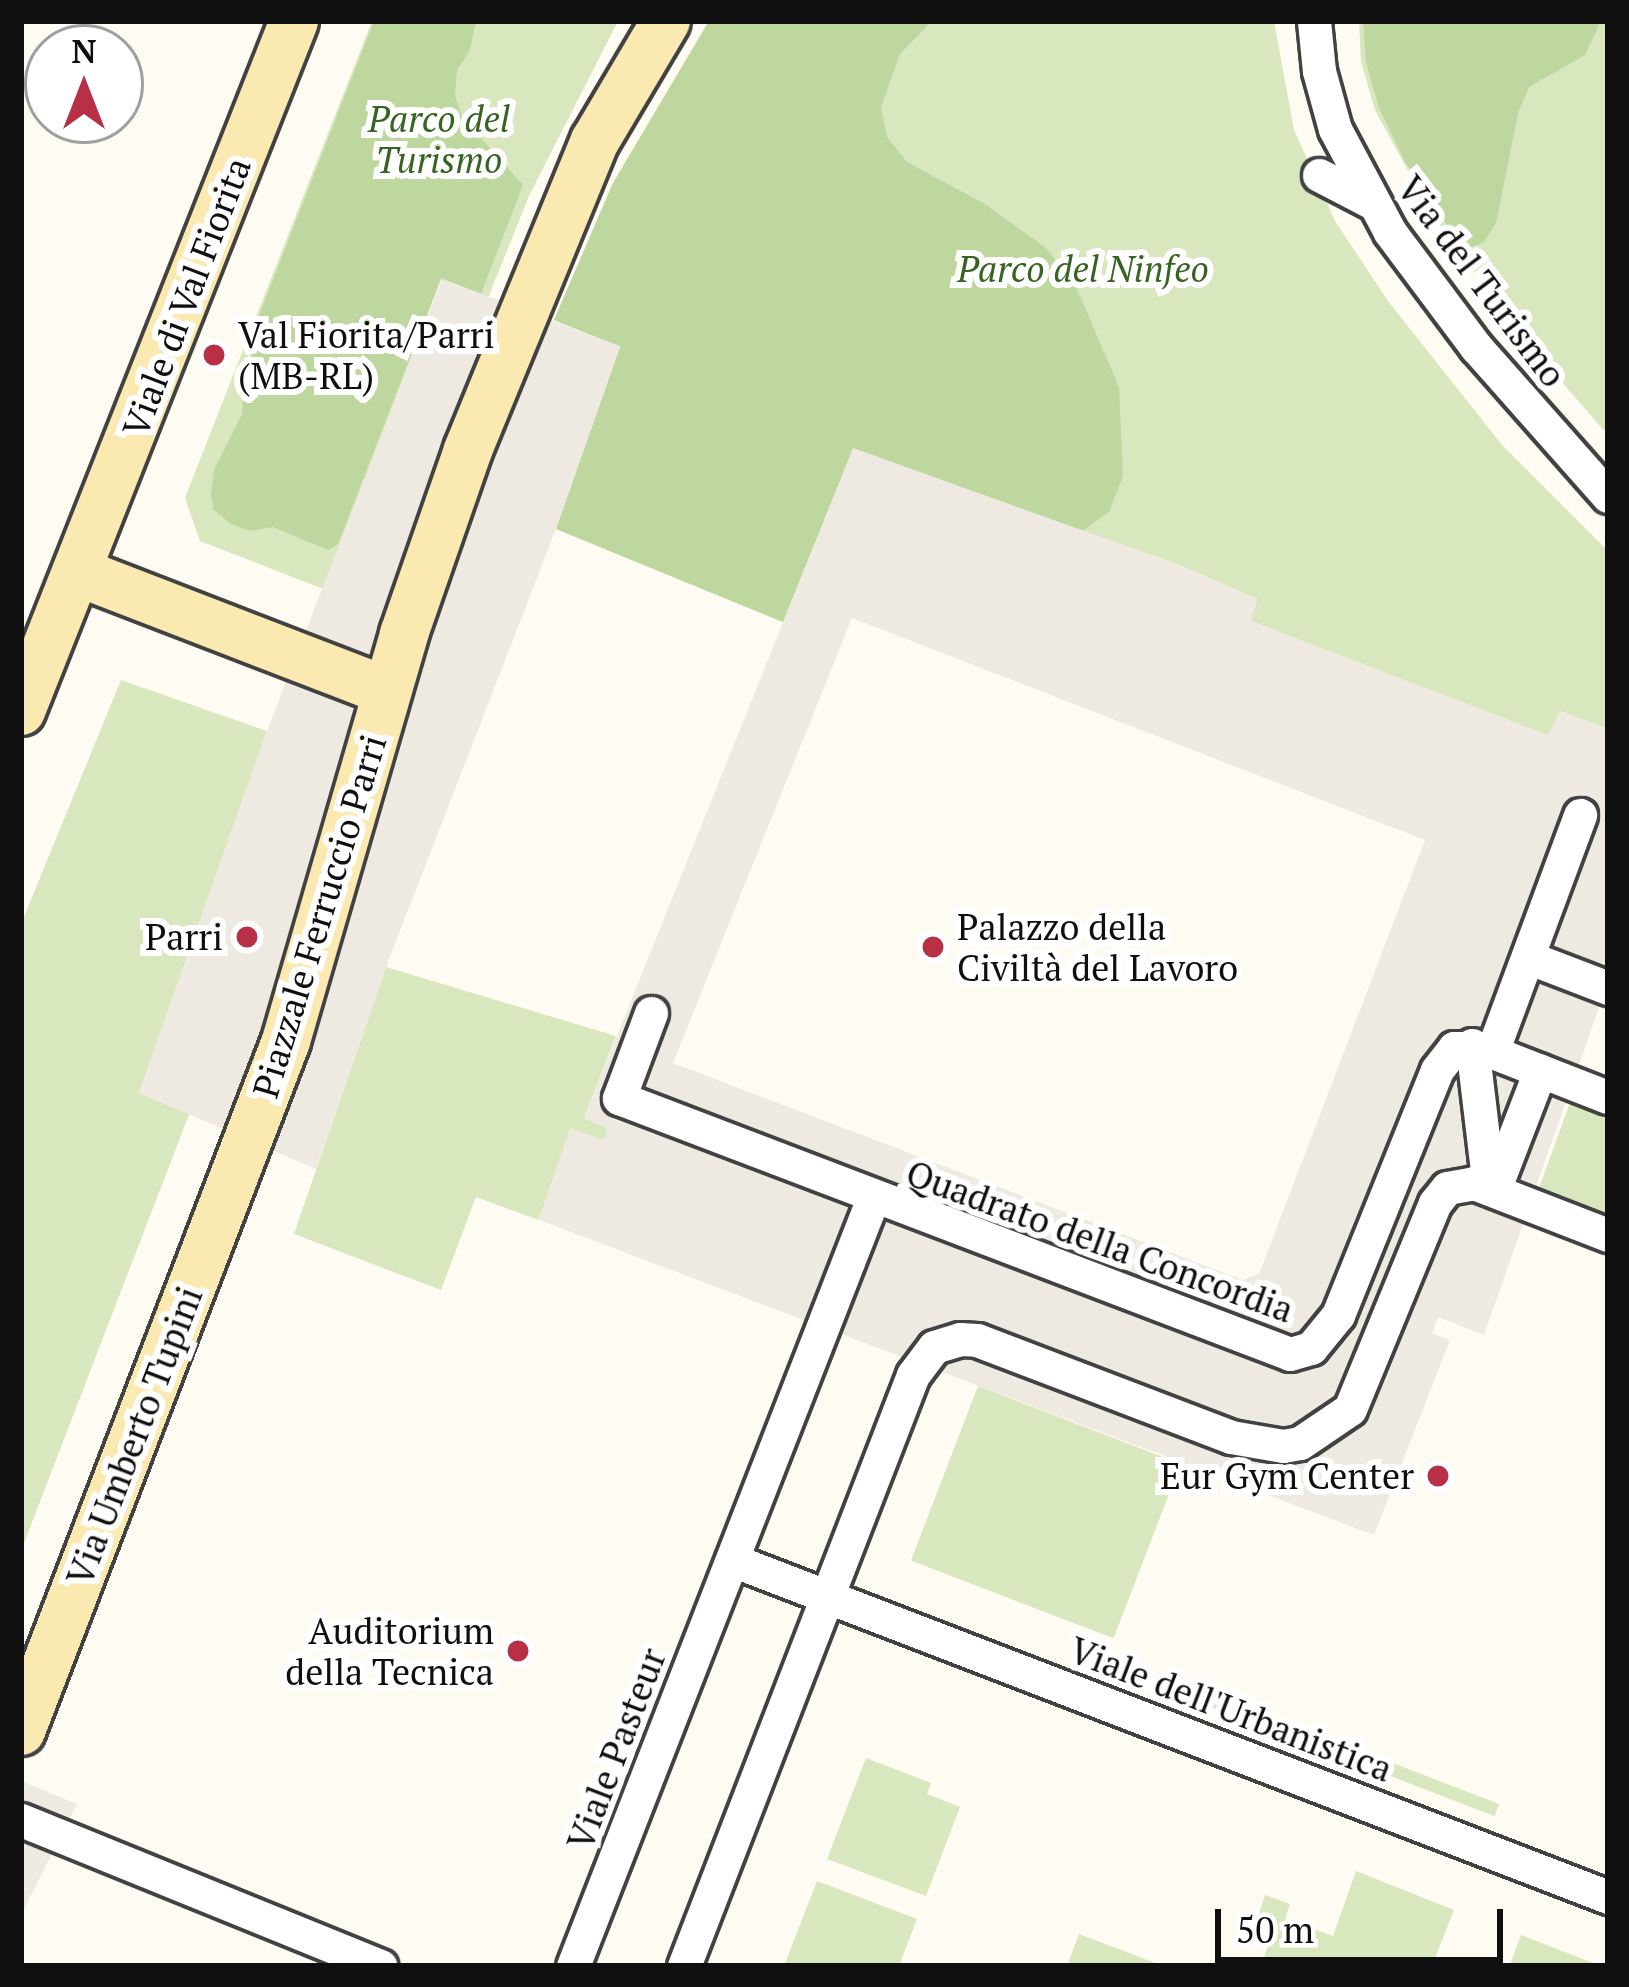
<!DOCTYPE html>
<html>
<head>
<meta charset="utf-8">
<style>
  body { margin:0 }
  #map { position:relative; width:1629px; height:1987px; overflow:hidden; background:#fefbf3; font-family:"PT Serif",serif }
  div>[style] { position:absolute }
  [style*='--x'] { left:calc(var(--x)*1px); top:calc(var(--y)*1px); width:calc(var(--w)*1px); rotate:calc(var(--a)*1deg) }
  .green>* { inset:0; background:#d8e7be; transform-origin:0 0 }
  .forest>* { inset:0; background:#bed79e }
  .plaza>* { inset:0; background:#efeae1 }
  .roads { filter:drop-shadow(3px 0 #424242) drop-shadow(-3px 0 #424242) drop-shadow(0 3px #424242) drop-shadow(0 -3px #424242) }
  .street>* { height:33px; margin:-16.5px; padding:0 16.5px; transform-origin:16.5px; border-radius:16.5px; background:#fff }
  .secondary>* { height:48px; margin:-24px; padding:0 24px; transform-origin:24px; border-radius:24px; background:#faeab2 }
  .dots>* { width:33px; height:33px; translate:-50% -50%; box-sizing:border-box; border:6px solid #fff; border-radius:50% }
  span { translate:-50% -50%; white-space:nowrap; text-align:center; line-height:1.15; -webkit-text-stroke:12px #fff; paint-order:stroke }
  .park-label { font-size:36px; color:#386423; font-style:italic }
  .street-label { font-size:36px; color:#0f0f0f }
  .poi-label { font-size:36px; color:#0f0f0f }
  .left { translate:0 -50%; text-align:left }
  .right { translate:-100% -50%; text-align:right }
  .frame { position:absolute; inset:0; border:24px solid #0f0f0f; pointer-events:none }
  .north { position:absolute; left:24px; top:24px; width:120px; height:120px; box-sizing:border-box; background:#fff; border:3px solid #9f9f9f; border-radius:50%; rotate:0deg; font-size:33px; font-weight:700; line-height:48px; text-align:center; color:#0f0f0f }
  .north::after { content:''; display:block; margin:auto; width:42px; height:54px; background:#b73045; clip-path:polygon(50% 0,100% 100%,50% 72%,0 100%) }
  .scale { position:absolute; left:1215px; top:1909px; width:288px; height:54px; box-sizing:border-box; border:6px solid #0f0f0f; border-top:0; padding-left:15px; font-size:36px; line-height:42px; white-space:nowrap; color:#0f0f0f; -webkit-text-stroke:9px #fff; paint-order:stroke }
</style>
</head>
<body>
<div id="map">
  <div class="green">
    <div style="clip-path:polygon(372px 21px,618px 21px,529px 196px,488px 298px,441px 280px,323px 589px,200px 541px,185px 498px)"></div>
    <div style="clip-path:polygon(709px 21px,1274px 21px,1294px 130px,1335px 221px,1388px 301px,1502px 445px,1608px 551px,1608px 729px,1560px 711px,1549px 736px,1250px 621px,1257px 599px,1179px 565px,853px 449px,783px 622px,556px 529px,620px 347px,554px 320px,613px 183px)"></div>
    <div style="clip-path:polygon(1359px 21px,1608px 21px,1608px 435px,1532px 348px,1432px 215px,1375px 110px,1361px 62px)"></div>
    <div style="clip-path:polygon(121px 680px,267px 731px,139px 1093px,190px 1112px,21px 1551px,21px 924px)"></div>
    <div style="clip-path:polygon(386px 967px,616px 1036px,584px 1118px,608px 1128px,604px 1141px,570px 1129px,539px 1220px,476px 1197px,441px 1290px,294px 1234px)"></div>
    <div style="clip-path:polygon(1572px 1097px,1608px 1112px,1608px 1218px,1538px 1191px)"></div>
    <div style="left:978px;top:1386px;width:217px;height:187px;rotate:21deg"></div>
    <div style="left:1192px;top:1686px;width:329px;height:13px;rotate:21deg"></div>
    <div style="clip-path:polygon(866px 1758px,931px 1783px,927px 1794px,960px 1807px,926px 1896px,827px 1859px)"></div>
    <div style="clip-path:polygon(1356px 1871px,1454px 1910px,1433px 1963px,1439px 1966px,1261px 1966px,1273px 1931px,1255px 1925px,1265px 1895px,1290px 1904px,1285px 1919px,1333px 1936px)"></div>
    <div style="clip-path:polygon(817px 1881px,917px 1919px,899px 1966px,784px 1966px)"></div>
    <div style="clip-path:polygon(1079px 1934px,1163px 1966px,1067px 1966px)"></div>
    <div style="clip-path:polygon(1521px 1935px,1601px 1966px,1521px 1966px,1511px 1962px)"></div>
  </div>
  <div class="forest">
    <div style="clip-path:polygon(374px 21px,476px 21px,470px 50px,457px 70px,455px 96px,462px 117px,523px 185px,481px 294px,441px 278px,338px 544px,328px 550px,273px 527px,250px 531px,231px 524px,214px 510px,211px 494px,214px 470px,242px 414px,246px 349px)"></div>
    <div style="clip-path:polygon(709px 21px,932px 21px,900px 54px,881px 107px,887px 137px,907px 162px,985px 204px,1047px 249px,1077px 289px,1119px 387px,1123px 476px,1109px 512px,1081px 532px,853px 449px,783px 622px,556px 529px,620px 347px,554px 320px,613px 183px)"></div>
    <div style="clip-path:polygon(1363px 21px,1601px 21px,1585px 55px,1529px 87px,1518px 113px,1496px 223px,1483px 243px,1463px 250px,1404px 160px,1379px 108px,1366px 62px)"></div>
  </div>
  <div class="plaza">
    <div style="clip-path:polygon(442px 279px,620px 346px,556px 529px,386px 967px,316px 1169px,139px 1093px,267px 731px)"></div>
    <div style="clip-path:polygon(evenodd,853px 448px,1179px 565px,1257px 599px,1251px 621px,1548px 735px,1560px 711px,1608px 729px,1608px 982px,1484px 1335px,1438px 1317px,1432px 1333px,1450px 1340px,1374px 1535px,539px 1220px,570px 1128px,604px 1140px,607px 1128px,584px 1118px,853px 448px,852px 618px,1425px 840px,1259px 1274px,1243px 1280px,673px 1063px,852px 618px)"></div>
    <div style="clip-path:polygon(21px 1781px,77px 1804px,21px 1915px)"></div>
  </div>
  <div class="roads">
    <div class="street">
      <div style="--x:1314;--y:21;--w:50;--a:84.3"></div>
      <div style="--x:1319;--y:71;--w:60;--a:74.6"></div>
      <div style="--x:1335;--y:129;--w:117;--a:61.9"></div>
      <div style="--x:1390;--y:232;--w:144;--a:53.2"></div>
      <div style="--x:1476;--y:347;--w:199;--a:48.5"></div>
      <div style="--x:1319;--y:175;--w:59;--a:27.4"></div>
      <div style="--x:1530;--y:958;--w:84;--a:21"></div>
      <div style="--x:651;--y:1013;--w:91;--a:110.6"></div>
      <div style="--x:619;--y:1098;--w:718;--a:20.88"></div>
      <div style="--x:1290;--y:1354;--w:22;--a:-16"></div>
      <div style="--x:1311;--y:1348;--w:43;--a:-50.7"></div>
      <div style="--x:1338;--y:1315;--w:264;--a:-68"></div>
      <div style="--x:1437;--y:1070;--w:28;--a:-52"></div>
      <div style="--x:1454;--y:1048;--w:28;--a:0"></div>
      <div style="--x:1482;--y:1048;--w:135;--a:21.3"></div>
      <div style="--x:1472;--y:1045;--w:144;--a:83.2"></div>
      <div style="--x:1492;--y:1052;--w:253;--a:-69.6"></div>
      <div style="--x:1494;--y:1190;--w:128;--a:-68.9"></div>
      <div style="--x:732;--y:1560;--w:939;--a:21.04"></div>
      <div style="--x:21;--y:1820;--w:388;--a:22.1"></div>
      <div style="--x:573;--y:1966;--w:825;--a:-68.66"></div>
      <div style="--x:684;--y:1966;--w:634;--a:-68.82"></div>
      <div style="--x:913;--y:1375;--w:35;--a:-53"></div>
      <div style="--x:934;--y:1347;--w:27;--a:-17"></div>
      <div style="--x:960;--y:1339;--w:17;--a:3"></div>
      <div style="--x:977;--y:1340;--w:272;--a:20.9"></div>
      <div style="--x:1231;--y:1437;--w:53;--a:9.8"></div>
      <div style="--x:1283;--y:1446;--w:17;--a:-10"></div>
      <div style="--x:1300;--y:1443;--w:60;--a:-34.2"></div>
      <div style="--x:1350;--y:1409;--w:223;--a:-67.6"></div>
      <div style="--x:1435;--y:1203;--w:19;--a:-51"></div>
      <div style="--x:1447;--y:1188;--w:27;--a:-10"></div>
      <div style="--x:1474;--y:1183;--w:144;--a:21.2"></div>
    </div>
    <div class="secondary">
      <div style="--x:78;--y:572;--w:331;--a:21.1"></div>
      <div style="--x:21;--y:711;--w:742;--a:-68.41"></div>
      <div style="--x:21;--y:1731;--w:739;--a:-68.99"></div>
      <div style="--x:286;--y:1041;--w:424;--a:-73.8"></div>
      <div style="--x:404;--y:634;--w:195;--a:-70.8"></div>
      <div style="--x:468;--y:450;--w:334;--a:-67.7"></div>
      <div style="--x:595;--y:141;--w:139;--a:-59.4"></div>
    </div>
  </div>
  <div class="dots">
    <div style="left:214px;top:355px;background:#b73045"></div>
    <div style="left:247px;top:937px;background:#b73045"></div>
    <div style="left:933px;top:947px;background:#b73045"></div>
    <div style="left:1438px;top:1476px;background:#b73045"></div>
    <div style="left:518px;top:1651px;background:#b73045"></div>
  </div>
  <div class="park-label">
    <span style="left:439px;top:139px">Parco del<br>Turismo</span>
    <span style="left:1083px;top:269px">Parco del Ninfeo</span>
  </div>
  <div class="street-label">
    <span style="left:1482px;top:281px;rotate:53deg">Via del Turismo</span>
    <span style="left:186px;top:297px;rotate:-69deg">Viale di Val Fiorita</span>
    <span style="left:319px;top:916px;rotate:-73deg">Piazzale Ferruccio Parri</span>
    <span style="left:1100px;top:1241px;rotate:20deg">Quadrato della Concordia</span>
    <span style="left:134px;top:1436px;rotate:-69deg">Via Umberto Tupini</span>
    <span style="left:1231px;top:1709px;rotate:21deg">Viale dell'Urbanistica</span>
    <span style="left:616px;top:1749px;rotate:-69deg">Viale Pasteur</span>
  </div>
  <div class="poi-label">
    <span class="left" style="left:238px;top:355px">Val Fiorita/Parri<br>(MB-RL)</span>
    <span class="left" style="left:957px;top:947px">Palazzo della<br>Civiltà del Lavoro</span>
    <span class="right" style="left:223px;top:937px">Parri</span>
    <span class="right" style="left:1414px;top:1476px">Eur Gym Center</span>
    <span class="right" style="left:494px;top:1651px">Auditorium<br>della Tecnica</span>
  </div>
  <div class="frame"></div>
  <div class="north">N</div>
  <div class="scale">50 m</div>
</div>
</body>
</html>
